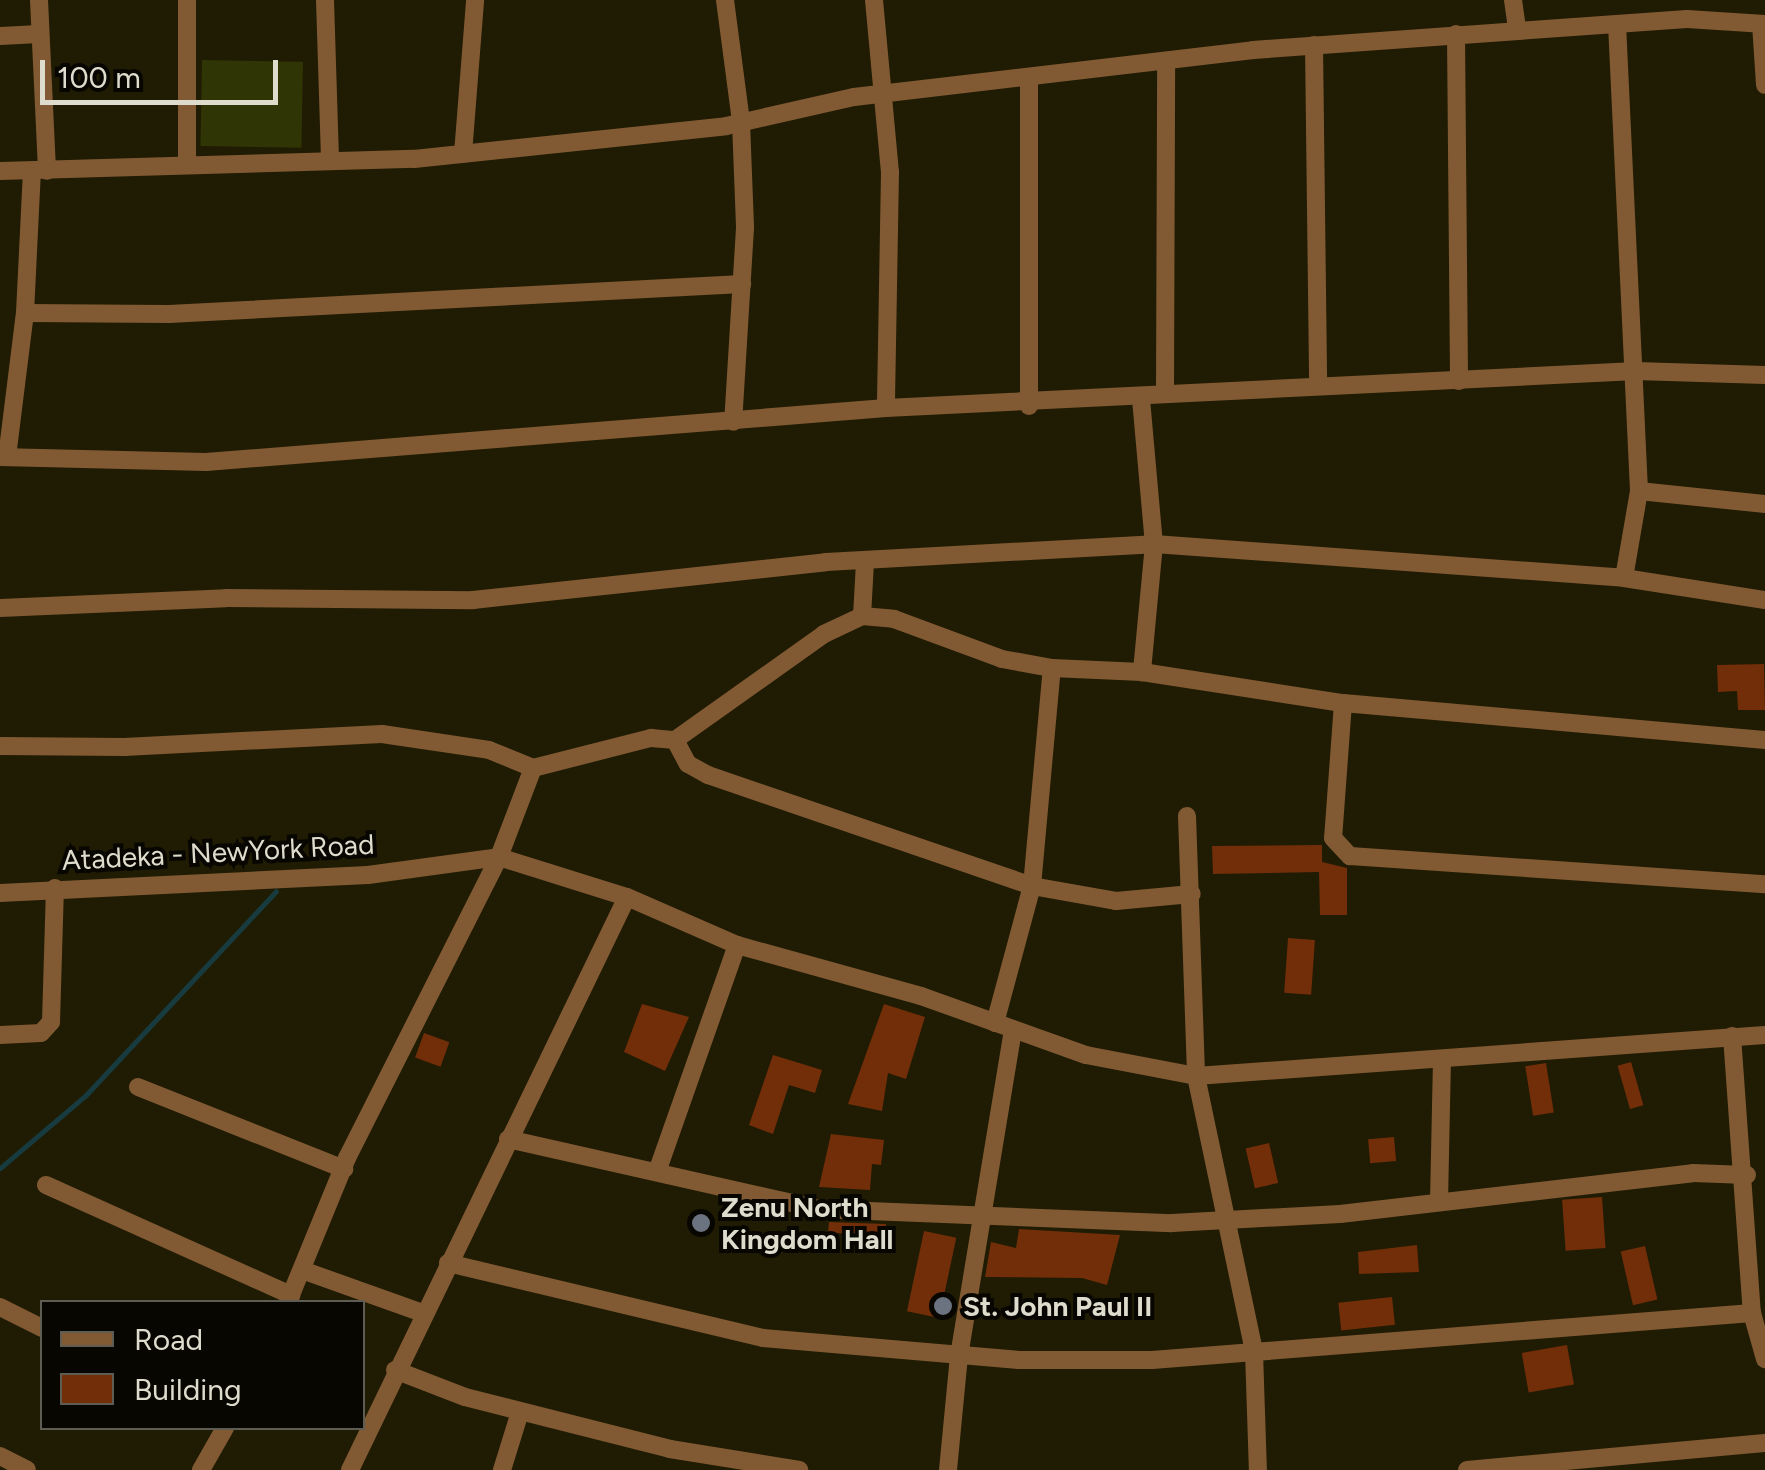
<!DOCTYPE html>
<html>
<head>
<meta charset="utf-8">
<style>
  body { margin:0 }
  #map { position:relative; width:1765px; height:1470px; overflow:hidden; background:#201b03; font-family:Figtree,sans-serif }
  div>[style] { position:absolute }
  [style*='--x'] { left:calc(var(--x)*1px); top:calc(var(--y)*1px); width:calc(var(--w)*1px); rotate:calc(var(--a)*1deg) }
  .green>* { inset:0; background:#303505; transform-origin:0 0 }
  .stream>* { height:5px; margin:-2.5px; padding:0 2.5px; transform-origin:2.5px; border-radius:2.5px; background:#173b3f }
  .building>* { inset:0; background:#712e08; transform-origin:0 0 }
  .street>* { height:18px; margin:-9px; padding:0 9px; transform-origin:9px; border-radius:9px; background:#815a33 }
  .dots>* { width:28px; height:28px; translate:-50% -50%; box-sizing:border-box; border:5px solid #080601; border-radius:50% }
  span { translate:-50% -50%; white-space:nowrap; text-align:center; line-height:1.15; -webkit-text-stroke:8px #080601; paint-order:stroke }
  .street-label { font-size:28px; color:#dedccd }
  .poi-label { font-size:28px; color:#dedccd; font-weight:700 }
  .left { translate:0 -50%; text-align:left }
  .legend { position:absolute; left:40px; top:1300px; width:325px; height:130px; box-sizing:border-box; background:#080601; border:2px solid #5e5c53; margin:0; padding:12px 18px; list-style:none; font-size:30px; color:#dedccd }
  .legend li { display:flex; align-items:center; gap:20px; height:50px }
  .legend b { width:50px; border:2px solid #5e5c53 }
  .scale { position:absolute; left:40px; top:60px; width:238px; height:45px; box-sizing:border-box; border:5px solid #dedccd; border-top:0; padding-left:12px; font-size:30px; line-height:35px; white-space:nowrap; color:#dedccd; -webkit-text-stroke:8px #080601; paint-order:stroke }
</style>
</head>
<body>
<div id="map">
  <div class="green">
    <div style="left:202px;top:60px;width:101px;height:86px;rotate:1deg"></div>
  </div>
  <div class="stream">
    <div style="--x:0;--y:1168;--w:111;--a:-40.3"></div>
    <div style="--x:85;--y:1096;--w:280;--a:-47"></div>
  </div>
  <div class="building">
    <div style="clip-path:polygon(1764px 664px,1765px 710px,1738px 710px,1737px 691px,1718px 692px,1717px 665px)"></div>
    <div style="clip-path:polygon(1322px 845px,1322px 862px,1347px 868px,1347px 915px,1320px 915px,1319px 872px,1213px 874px,1212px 846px)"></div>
    <div style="left:1288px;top:938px;width:27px;height:55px;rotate:4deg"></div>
    <div style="clip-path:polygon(642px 1004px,689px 1017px,665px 1071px,624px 1052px)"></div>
    <div style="clip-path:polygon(884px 1004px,925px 1017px,906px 1079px,888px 1073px,882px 1111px,848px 1104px)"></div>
    <div style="left:424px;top:1033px;width:27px;height:26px;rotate:20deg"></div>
    <div style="clip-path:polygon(773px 1055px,822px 1070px,815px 1093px,789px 1085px,773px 1134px,749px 1125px)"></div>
    <div style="left:1631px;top:1062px;width:45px;height:14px;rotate:74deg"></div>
    <div style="left:1546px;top:1063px;width:50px;height:21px;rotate:81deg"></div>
    <div style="clip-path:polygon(831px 1134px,884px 1140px,881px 1165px,872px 1164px,870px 1190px,819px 1187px)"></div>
    <div style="left:1394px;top:1137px;width:24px;height:26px;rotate:85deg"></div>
    <div style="left:1269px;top:1143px;width:41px;height:24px;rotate:77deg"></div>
    <div style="left:1602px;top:1197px;width:51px;height:40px;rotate:86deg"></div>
    <div style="clip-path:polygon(829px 1222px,886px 1224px,885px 1238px,828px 1232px)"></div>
    <div style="clip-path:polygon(1019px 1229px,1120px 1235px,1107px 1285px,1082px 1278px,985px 1277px,991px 1242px,1016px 1248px)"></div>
    <div style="left:924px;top:1231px;width:33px;height:82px;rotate:12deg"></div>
    <div style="clip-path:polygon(1417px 1245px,1419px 1272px,1359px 1274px,1358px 1252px)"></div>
    <div style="left:1645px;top:1246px;width:55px;height:25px;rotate:77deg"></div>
    <div style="left:1392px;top:1297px;width:28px;height:54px;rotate:84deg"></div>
    <div style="left:1567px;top:1345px;width:40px;height:46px;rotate:80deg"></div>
  </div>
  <div class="street">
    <div style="--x:39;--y:0;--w:171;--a:87.3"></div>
    <div style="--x:325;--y:0;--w:160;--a:88.2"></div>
    <div style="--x:725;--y:0;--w:123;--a:82.5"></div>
    <div style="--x:741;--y:122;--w:106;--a:87.8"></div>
    <div style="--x:745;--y:228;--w:194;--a:93.5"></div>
    <div style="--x:874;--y:0;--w:173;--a:84.7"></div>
    <div style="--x:890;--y:172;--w:236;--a:91"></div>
    <div style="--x:1513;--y:0;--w:30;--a:82"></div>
    <div style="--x:1617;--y:24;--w:468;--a:87.3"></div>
    <div style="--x:1639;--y:491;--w:88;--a:99.8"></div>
    <div style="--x:1761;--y:24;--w:61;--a:86.2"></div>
    <div style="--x:1456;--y:34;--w:347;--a:89.5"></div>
    <div style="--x:0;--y:36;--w:39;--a:-3"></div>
    <div style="--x:1314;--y:45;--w:341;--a:89.3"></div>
    <div style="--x:463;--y:154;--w:154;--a:-85.5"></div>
    <div style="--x:187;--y:163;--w:163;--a:-90"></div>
    <div style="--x:0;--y:171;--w:414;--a:-1.7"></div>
    <div style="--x:414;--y:159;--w:314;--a:-6"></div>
    <div style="--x:726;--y:126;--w:131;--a:-12.8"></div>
    <div style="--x:854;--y:97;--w:402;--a:-6.7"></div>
    <div style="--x:1253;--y:50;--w:435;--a:-4.1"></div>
    <div style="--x:1687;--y:19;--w:78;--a:3.7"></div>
    <div style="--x:25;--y:313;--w:144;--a:0.4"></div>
    <div style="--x:169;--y:314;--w:574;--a:-3"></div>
    <div style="--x:1165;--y:393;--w:332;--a:-89.8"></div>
    <div style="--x:1141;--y:399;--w:146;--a:84.9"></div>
    <div style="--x:1154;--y:544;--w:129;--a:95.4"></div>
    <div style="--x:1029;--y:406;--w:327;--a:-90"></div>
    <div style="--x:0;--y:457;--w:206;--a:1.4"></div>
    <div style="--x:206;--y:462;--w:682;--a:-4.54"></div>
    <div style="--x:886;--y:408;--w:751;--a:-2.82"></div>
    <div style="--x:1636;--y:371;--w:129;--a:1.8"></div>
    <div style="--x:7;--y:457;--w:145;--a:-82.9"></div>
    <div style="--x:25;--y:313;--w:142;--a:-87.2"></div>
    <div style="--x:1639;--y:491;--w:127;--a:5.9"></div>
    <div style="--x:0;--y:608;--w:226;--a:-2.5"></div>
    <div style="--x:226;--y:598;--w:247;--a:0.5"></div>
    <div style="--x:473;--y:600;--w:355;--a:-6.1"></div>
    <div style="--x:826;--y:562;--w:328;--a:-3.1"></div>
    <div style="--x:1154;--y:544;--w:471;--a:4.1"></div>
    <div style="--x:1624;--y:578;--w:143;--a:8.9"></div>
    <div style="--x:862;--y:616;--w:32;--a:5"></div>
    <div style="--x:894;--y:619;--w:115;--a:20.3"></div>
    <div style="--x:1002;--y:659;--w:51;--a:10.2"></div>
    <div style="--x:1052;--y:668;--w:90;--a:2.5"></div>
    <div style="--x:1142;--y:672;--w:203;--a:8.8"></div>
    <div style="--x:1343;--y:703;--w:424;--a:5"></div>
    <div style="--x:1343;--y:703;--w:135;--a:94.2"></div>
    <div style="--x:1333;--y:838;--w:25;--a:47"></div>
    <div style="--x:1350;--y:856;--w:416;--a:3.9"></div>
    <div style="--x:675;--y:740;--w:27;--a:62"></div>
    <div style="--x:688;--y:764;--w:23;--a:29"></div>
    <div style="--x:708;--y:775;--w:342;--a:18.9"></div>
    <div style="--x:1032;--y:886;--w:85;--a:10.1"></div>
    <div style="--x:1116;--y:901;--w:76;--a:-5.3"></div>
    <div style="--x:0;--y:746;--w:124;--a:0.5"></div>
    <div style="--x:124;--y:747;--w:258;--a:-2.9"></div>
    <div style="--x:382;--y:734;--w:108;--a:8.5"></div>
    <div style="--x:489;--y:750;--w:48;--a:22.2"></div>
    <div style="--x:1187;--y:816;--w:260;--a:88"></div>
    <div style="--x:1196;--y:1076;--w:282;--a:78.1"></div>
    <div style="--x:1254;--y:1352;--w:118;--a:88.1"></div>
    <div style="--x:0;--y:893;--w:368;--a:-2.8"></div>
    <div style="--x:368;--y:875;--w:132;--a:-7.8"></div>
    <div style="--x:499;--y:857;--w:134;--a:17.4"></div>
    <div style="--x:627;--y:897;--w:120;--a:23.6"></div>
    <div style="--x:737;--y:945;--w:191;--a:15.5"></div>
    <div style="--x:921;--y:996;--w:175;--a:19.7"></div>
    <div style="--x:1086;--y:1055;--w:112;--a:10.8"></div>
    <div style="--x:1196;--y:1076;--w:570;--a:-4.12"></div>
    <div style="--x:995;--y:1023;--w:142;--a:-74.9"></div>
    <div style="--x:1032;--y:886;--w:219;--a:-84.8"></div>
    <div style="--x:0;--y:1035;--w:41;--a:-2.8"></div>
    <div style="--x:41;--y:1033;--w:15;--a:-48"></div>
    <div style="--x:51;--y:1022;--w:134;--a:-88.3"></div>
    <div style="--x:1732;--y:1036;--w:278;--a:85.9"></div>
    <div style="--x:1752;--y:1313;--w:48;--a:74.2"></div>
    <div style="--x:138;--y:1087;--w:222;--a:21.7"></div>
    <div style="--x:508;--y:1139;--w:319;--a:12.7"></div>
    <div style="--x:819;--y:1209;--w:353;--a:2.3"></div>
    <div style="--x:1172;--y:1223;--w:168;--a:-3.1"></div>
    <div style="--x:1340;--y:1214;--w:355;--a:-6.6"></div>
    <div style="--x:1693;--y:1173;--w:54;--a:2.1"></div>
    <div style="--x:657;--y:1172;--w:241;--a:-70.6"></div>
    <div style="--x:46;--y:1185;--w:269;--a:24.2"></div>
    <div style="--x:1439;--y:1202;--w:141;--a:-88.8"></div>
    <div style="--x:448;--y:1263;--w:324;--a:13.4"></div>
    <div style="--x:763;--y:1338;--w:257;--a:4.9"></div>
    <div style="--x:1019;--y:1360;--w:133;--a:0"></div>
    <div style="--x:1152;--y:1360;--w:602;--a:-4.48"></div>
    <div style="--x:302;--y:1270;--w:128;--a:19.6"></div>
    <div style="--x:288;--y:1302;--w:156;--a:-67.7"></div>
    <div style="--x:347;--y:1158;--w:337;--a:-63.2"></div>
    <div style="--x:499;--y:857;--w:95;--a:-69.1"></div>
    <div style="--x:533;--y:768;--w:122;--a:-14.3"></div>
    <div style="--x:651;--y:738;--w:24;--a:5"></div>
    <div style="--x:675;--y:740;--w:183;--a:-35.4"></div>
    <div style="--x:824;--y:634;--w:42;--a:-25.3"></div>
    <div style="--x:862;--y:616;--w:54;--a:-86.8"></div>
    <div style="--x:0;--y:1307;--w:47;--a:26.6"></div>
    <div style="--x:395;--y:1370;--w:75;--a:21.1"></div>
    <div style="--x:465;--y:1397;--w:211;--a:14.2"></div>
    <div style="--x:670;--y:1449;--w:131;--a:9.2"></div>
    <div style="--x:0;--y:1456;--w:30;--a:27"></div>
    <div style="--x:201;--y:1470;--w:48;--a:-60.3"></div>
    <div style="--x:350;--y:1470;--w:636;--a:-64.2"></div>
    <div style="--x:502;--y:1470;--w:61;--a:-72.8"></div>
    <div style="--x:948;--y:1470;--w:115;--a:-84.5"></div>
    <div style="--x:959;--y:1356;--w:331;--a:-80.6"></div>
    <div style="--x:1467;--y:1470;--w:299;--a:-5.2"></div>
  </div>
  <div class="dots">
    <div style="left:701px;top:1223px;background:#6b7280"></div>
    <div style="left:943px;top:1306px;background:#6b7280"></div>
  </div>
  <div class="street-label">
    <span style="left:218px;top:852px;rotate:-3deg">Atadeka - NewYork Road</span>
  </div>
  <div class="poi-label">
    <span class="left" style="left:721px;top:1223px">Zenu North<br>Kingdom Hall</span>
    <span class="left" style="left:963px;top:1306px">St. John Paul II</span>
  </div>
  <ul class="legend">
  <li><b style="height:12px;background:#815a33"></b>Road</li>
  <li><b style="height:28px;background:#712e08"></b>Building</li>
  </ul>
  <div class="scale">100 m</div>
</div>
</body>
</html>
